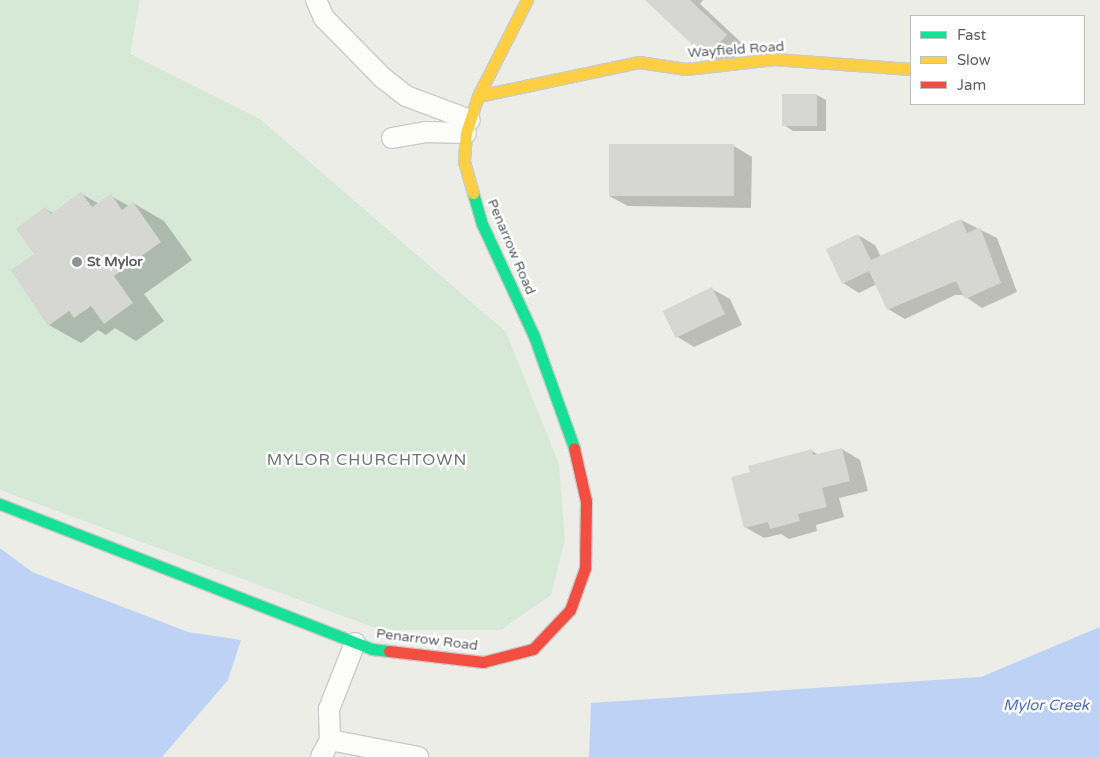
<!DOCTYPE html>
<html>
<head>
<meta charset="utf-8">
<style>
  body { margin:0 }
  #map { position:relative; width:1100px; height:757px; overflow:hidden; background:#edede7; font-family:"Varela Round",sans-serif }
  div>[style] { position:absolute }
  [style*='--x'] { left:calc(var(--x)*1px); top:calc(var(--y)*1px); width:calc(var(--w)*1px); rotate:calc(var(--a)*1deg) }
  .green>* { inset:0; background:#d6e9d7 }
  .water>* { inset:0; background:#bdd2f5 }
  .shadow>* { inset:0; background:#0003 }
  .building>* { inset:0; background:#d6d6d2; transform-origin:0 0 }
  .roads { filter:drop-shadow(1px 0 #cacbc9) drop-shadow(-1px 0 #cacbc9) drop-shadow(0 1px #cacbc9) drop-shadow(0 -1px #cacbc9) }
  .lane>* { height:20px; margin:-10px; padding:0 10px; transform-origin:10px; border-radius:10px; background:#fcfcfb }
  .fast>* { height:11px; margin:-5.5px; padding:0 5.5px; transform-origin:5.5px; border-radius:5.5px; background:#16e098 }
  .slow>* { height:11px; margin:-5.5px; padding:0 5.5px; transform-origin:5.5px; border-radius:5.5px; background:#ffcf43 }
  .jam>* { height:11px; margin:-5.5px; padding:0 5.5px; transform-origin:5.5px; border-radius:5.5px; background:#f24e42 }
  .dots>* { width:14px; height:14px; translate:-50% -50%; box-sizing:border-box; border:2px solid #fff; border-radius:50% }
  span { translate:-50% -50%; white-space:nowrap; text-align:center; line-height:1.15; -webkit-text-stroke:5px #fff; paint-order:stroke }
  .street-label { font-size:14px; color:#5d5f65 }
  .poi-label { font-size:14px; color:#5d5f65; font-weight:700 }
  .left { translate:0 -50%; text-align:left }
  .water-label { font-size:15px; color:#4c6dbf; font-style:italic }
  .quarter-label { font-size:16px; color:#6e7177; letter-spacing:1px }
  .legend { position:absolute; left:910px; top:15px; width:175px; height:90px; box-sizing:border-box; background:#fff; border:1px solid #bebfc1; margin:0; padding:6px 9px; list-style:none; font-size:15px; color:#5d5f65 }
  .legend li { display:flex; align-items:center; gap:10px; height:25px }
  .legend b { width:25px; border:1px solid #bebfc1 }
</style>
</head>
<body>
<div id="map">
  <div class="green">
    <div style="clip-path:polygon(0 0,140px 0,130px 54px,260px 119px,506px 332px,559px 464px,565px 540px,551px 595px,501px 630px,381px 630px,0 490px)"></div>
  </div>
  <div class="water">
    <div style="clip-path:polygon(0 548px,32px 572px,188px 632px,241px 640px,228px 680px,162px 757px,0 757px)"></div>
    <div style="clip-path:polygon(1100px 627px,1100px 757px,589px 757px,591px 703px,981px 677px)"></div>
  </div>
  <div class="shadow">
    <div style="clip-path:polygon(647px 0,703px 0,700px 4px,745px 46px,732px 60px,720px 61px,701px 51px)"></div>
    <div style="clip-path:polygon(817px 95px,826px 100px,826px 131px,793px 131px,784px 125px)"></div>
    <div style="clip-path:polygon(734px 146px,752px 157px,751px 208px,628px 206px,609px 196px)"></div>
    <div style="clip-path:polygon(82px 194px,99px 204px,111px 196px,129px 206px,133px 203px,164px 221px,192px 260px,144px 294px,164px 321px,136px 341px,115px 328px,106px 335px,98px 330px,81px 343px,49px 325px,12px 271px,36px 254px,46px 209px,54px 214px)"></div>
    <div style="clip-path:polygon(961px 220px,997px 238px,1017px 292px,982px 308px,963px 295px,955px 295px,905px 319px,888px 309px,877px 284px,859px 293px,843px 283px,858px 235px,875px 245px,881px 257px)"></div>
    <div style="clip-path:polygon(712px 289px,730px 299px,742px 325px,694px 347px,676px 336px)"></div>
    <div style="clip-path:polygon(842px 449px,860px 460px,868px 491px,839px 498px,844px 517px,816px 525px,817px 531px,789px 539px,781px 534px,764px 538px,745px 527px,751px 473px,812px 451px,819px 455px)"></div>
  </div>
  <div class="building">
    <div style="clip-path:polygon(645px 0,690px 0,727px 35px,713px 50px,700px 52px)"></div>
    <div style="left:782px;top:94px;width:35px;height:32px"></div>
    <div style="left:609px;top:144px;width:125px;height:52px"></div>
    <div style="clip-path:polygon(81px 192px,92px 207px,111px 194px,122px 210px,133px 202px,161px 242px,114px 276px,133px 303px,104px 324px,91px 306px,74px 318px,69px 311px,48px 326px,11px 270px,34px 254px,16px 229px,45px 207px,51px 214px)"></div>
    <div style="clip-path:polygon(961px 219px,967px 233px,980px 227px,1001px 283px,965px 299px,956px 281px,887px 310px,869px 271px,842px 284px,826px 249px,858px 234px,871px 260px)"></div>
    <div style="left:712px;top:287px;width:30px;height:55px;rotate:64deg"></div>
    <div style="clip-path:polygon(842px 448px,850px 481px,822px 488px,827px 507px,798px 514px,800px 521px,770px 529px,768px 522px,744px 528px,731px 477px,750px 472px,748px 466px,812px 449px,813px 455px)"></div>
  </div>
  <div class="roads">
    <div class="lane">
      <div style="--x:316;--y:0;--w:20;--a:66"></div>
      <div style="--x:324;--y:18;--w:84;--a:45.5"></div>
      <div style="--x:383;--y:78;--w:29;--a:38"></div>
      <div style="--x:406;--y:96;--w:68;--a:20.6"></div>
      <div style="--x:392;--y:138;--w:34;--a:-10"></div>
      <div style="--x:425;--y:132;--w:41;--a:1.4"></div>
      <div style="--x:330;--y:740;--w:90;--a:10.9"></div>
      <div style="--x:321;--y:757;--w:19;--a:-62"></div>
      <div style="--x:330;--y:740;--w:31;--a:-92"></div>
      <div style="--x:329;--y:709;--w:71;--a:-68.5"></div>
    </div>
    <div class="fast">
      <div style="--x:473;--y:193;--w:32;--a:74"></div>
      <div style="--x:482;--y:224;--w:123;--a:65.1"></div>
      <div style="--x:534;--y:336;--w:119;--a:70.3"></div>
      <div style="--x:0;--y:504;--w:399;--a:21.3"></div>
      <div style="--x:372;--y:649;--w:17;--a:7"></div>
    </div>
    <div class="slow">
      <div style="--x:478;--y:96;--w:165;--a:-11.9"></div>
      <div style="--x:639;--y:62;--w:48;--a:8.5"></div>
      <div style="--x:686;--y:69;--w:89;--a:-6.5"></div>
      <div style="--x:774;--y:59;--w:137;--a:4.2"></div>
      <div style="--x:473;--y:193;--w:33;--a:-106"></div>
      <div style="--x:464;--y:161;--w:28;--a:-86"></div>
      <div style="--x:466;--y:133;--w:39;--a:-72"></div>
      <div style="--x:478;--y:96;--w:108;--a:-63"></div>
    </div>
    <div class="jam">
      <div style="--x:389;--y:651;--w:95;--a:6.7"></div>
      <div style="--x:483;--y:662;--w:52;--a:-14.6"></div>
      <div style="--x:533;--y:649;--w:54;--a:-46.5"></div>
      <div style="--x:570;--y:610;--w:45;--a:-70.3"></div>
      <div style="--x:585;--y:568;--w:67;--a:-89.1"></div>
      <div style="--x:586;--y:501;--w:54;--a:-102.8"></div>
    </div>
  </div>
  <div class="dots">
    <div style="left:77px;top:262px;background:#8f9192"></div>
  </div>
  <div class="street-label">
    <span style="left:736px;top:50px;rotate:-4deg">Wayfield Road</span>
    <span style="left:511px;top:247px;rotate:67deg">Penarrow Road</span>
    <span style="left:427px;top:640px;rotate:7deg">Penarrow Road</span>
  </div>
  <div class="poi-label">
    <span class="left" style="left:87px;top:262px">St Mylor</span>
  </div>
  <div class="water-label">
    <span style="left:1046px;top:706px">Mylor Creek</span>
  </div>
  <div class="quarter-label">
    <span style="left:367px;top:460px">MYLOR CHURCHTOWN</span>
  </div>
  <ul class="legend">
  <li><b style="height:6px;background:#16e098"></b>Fast</li>
  <li><b style="height:6px;background:#ffcf43"></b>Slow</li>
  <li><b style="height:6px;background:#f24e42"></b>Jam</li>
  </ul>
</div>
</body>
</html>
